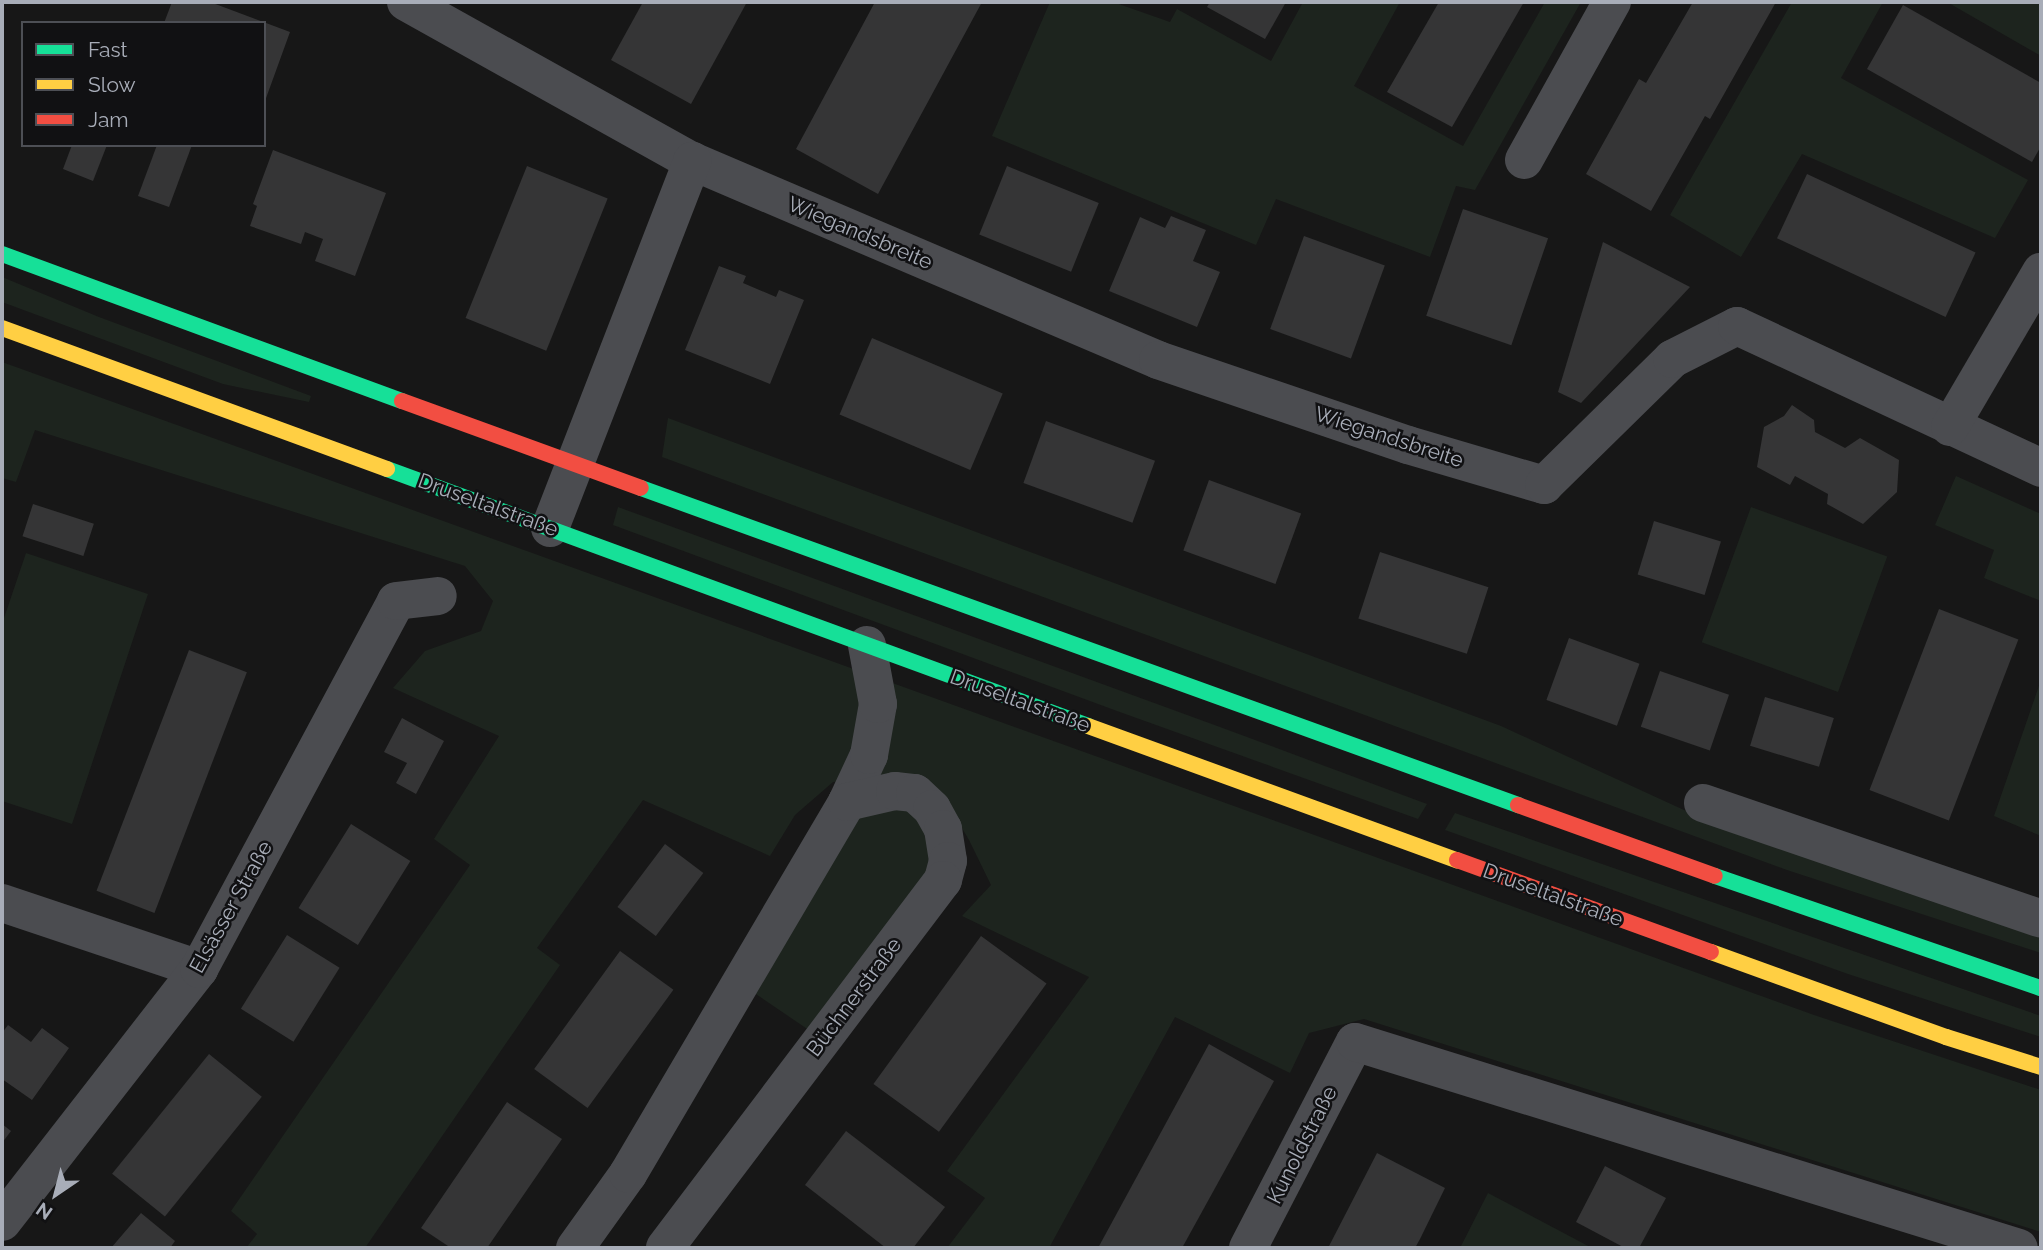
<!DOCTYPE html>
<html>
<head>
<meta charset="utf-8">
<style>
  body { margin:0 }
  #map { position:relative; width:2043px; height:1250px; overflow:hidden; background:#171717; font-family:Raleway,sans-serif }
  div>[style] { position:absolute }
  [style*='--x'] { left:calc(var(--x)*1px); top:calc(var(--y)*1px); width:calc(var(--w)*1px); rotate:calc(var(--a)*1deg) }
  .green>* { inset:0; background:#1d241e; transform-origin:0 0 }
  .building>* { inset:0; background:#353536; transform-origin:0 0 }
  .street>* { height:38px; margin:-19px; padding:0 19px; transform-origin:19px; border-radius:19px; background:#4b4c50 }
  .fast>* { height:16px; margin:-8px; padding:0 8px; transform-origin:8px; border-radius:8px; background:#16e098 }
  .slow>* { height:16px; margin:-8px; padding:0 8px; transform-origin:8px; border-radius:8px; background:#ffcf43 }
  .jam>* { height:16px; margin:-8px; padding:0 8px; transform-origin:8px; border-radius:8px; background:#f24e42 }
  span { translate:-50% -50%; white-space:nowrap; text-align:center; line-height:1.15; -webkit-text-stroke:5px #111113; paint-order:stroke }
  .street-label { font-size:21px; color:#a8adb8 }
  .frame { position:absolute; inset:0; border:4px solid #a8adb8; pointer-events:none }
  .legend { position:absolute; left:21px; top:21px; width:245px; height:126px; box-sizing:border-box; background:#111113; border:2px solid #4d4f55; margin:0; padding:9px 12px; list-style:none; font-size:21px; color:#a8adb8 }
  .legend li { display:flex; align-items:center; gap:14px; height:35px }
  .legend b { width:35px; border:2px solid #4d4f55 }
  .north { position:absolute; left:21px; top:1159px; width:70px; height:70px; -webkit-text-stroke:5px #111113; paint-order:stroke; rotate:215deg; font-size:19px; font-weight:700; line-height:28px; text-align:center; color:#a8adb8 }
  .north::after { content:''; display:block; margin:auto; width:24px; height:32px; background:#a8adb8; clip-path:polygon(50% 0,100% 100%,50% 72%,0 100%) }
</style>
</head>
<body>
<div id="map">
  <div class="green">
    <div style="clip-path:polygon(1050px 2px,1113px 2px,1170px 22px,1177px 9px,1271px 61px,1303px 2px,1400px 2px,1354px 86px,1463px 146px,1545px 2px,1581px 2px,1475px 190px,1456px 186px,1430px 257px,1276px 199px,1256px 245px,992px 136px)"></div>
    <div style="clip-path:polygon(1792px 2px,1883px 2px,1841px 78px,2028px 180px,1995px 238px,1802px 154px,1741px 257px,1670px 215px)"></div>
    <div style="clip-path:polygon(1947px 2px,2041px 2px,2041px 56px)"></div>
    <div style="clip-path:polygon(2px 277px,99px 317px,311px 396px,309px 402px,223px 384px,2px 302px)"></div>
    <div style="clip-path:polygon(2px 362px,1814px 1015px,2041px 1090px,2041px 1232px,1364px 1019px,1309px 1033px,1290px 1073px,1175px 1017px,1049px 1248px,947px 1248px,985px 1198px,947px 1171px,1089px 977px,962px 916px,991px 885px,969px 840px,943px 796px,891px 778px,833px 782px,795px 815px,770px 856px,643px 800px,537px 948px,560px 965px,365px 1248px,246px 1248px,257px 1234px,231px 1211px,470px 865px,434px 839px,499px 736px,393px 688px,425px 651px,481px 631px,493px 601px,465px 566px,35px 430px,16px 482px,2px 478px)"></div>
    <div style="clip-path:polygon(668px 418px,1501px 726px,1684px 810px,2041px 932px,2041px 953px,1787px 870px,662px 457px)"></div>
    <div style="clip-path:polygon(1956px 476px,2041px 514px,2041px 601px,1984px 578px,1994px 550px,1935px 525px)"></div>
    <div style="clip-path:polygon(618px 507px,1220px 727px,1427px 804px,1418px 819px,1117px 711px,613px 525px)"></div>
    <div style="left:1751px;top:507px;width:145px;height:144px;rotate:20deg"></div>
    <div style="clip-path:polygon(26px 553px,148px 594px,72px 824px,2px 801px,2px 624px)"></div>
    <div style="clip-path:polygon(2041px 680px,2041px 836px,1994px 816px)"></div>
    <div style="clip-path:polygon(895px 791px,948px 861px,822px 1039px,741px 984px,847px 802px)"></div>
    <div style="clip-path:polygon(1455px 813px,2041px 1016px,2041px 1037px,1848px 974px,1445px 830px)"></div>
    <div style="clip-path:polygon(1488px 1193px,1592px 1248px,1460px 1248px)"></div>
  </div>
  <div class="building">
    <div style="clip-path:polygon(172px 2px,210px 2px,290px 32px,265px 101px,264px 23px,164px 23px)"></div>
    <div style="clip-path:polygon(643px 2px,747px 2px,691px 104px,611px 60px)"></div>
    <div style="clip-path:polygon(875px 2px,982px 2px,878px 194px,796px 149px)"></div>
    <div style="clip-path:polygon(1210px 2px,1286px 2px,1265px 39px,1207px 7px)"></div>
    <div style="clip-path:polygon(1439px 2px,1524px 2px,1452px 127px,1387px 92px)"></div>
    <div style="clip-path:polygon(1693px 2px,1776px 2px,1710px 119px,1705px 116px,1651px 211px,1586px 174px,1639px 79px,1646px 83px)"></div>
    <div style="clip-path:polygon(1903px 5px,2041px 83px,2041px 146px,2032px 162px,1867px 69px)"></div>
    <div style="clip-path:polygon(72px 145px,107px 145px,93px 181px,63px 169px)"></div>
    <div style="clip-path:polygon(157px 145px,192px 145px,169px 207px,138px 196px)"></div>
    <div style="clip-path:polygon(273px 150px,386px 193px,355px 276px,315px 261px,323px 239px,305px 232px,301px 244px,250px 226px,257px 206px,253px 204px)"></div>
    <div style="left:527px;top:166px;width:87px;height:164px;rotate:22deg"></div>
    <div style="left:1007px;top:166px;width:99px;height:74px;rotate:22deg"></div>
    <div style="left:1807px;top:174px;width:186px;height:71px;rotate:25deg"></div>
    <div style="left:1463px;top:209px;width:90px;height:113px;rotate:19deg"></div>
    <div style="clip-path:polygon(1171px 216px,1206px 230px,1193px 261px,1220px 272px,1197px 327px,1109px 291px,1140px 217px,1165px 228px)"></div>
    <div style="left:1304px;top:236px;width:86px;height:99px;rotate:20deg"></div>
    <div style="clip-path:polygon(1603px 242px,1690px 287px,1581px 403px,1558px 392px)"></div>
    <div style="clip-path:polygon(719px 266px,746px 276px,743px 283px,776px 297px,779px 290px,804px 300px,770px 384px,685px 350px)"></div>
    <div style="left:872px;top:338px;width:142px;height:83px;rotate:23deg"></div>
    <div style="clip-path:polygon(1792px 405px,1814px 420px,1815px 432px,1845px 448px,1860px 438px,1899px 460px,1897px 492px,1863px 524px,1827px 504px,1828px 494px,1795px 476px,1790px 485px,1757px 467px,1764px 427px,1784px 416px)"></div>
    <div style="left:1046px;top:421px;width:116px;height:66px;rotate:20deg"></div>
    <div style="left:1209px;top:480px;width:98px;height:75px;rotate:20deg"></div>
    <div style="left:33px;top:504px;width:64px;height:34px;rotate:18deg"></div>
    <div style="left:1654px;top:521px;width:70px;height:56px;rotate:17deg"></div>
    <div style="left:1380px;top:552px;width:114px;height:70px;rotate:18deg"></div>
    <div style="left:1939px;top:609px;width:85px;height:194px;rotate:21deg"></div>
    <div style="left:1569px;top:638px;width:75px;height:66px;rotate:20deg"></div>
    <div style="left:189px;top:650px;width:62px;height:258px;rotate:21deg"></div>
    <div style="left:1660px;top:671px;width:73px;height:59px;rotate:19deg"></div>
    <div style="left:1765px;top:697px;width:72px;height:51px;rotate:17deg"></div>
    <div style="clip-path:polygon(402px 718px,444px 741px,416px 794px,396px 783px,407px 763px,384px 752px)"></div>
    <div style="left:351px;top:824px;width:70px;height:99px;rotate:32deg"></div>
    <div style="left:665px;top:844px;width:48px;height:79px;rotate:37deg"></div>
    <div style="left:287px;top:935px;width:62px;height:87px;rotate:32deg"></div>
    <div style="left:981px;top:936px;width:81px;height:183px;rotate:36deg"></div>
    <div style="left:620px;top:951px;width:66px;height:146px;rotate:36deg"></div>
    <div style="clip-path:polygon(8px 1025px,31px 1042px,42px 1028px,69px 1048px,32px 1100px,2px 1079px,2px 1033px)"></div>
    <div style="clip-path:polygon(1209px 1044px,1274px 1081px,1182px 1248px,1098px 1248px)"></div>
    <div style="left:209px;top:1054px;width:68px;height:154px;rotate:39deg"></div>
    <div style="clip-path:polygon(507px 1102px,562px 1139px,487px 1248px,451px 1248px,421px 1228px)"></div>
    <div style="clip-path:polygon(2px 1124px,11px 1131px,2px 1143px)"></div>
    <div style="clip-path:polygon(846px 1131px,945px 1207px,913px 1248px,886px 1248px,805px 1185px)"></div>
    <div style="clip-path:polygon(1377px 1153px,1445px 1188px,1420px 1239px,1415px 1248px,1328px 1248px)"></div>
    <div style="clip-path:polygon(1605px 1166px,1666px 1198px,1639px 1248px,1625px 1248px,1576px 1222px)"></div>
    <div style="clip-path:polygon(141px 1213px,175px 1241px,170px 1248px,111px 1248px)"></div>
  </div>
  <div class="street">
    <div style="--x:406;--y:2;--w:327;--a:29.1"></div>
    <div style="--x:692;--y:161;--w:507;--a:23.12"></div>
    <div style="--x:1158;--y:360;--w:264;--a:18.8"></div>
    <div style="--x:1408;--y:445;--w:142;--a:16.4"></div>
    <div style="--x:1544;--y:485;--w:180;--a:-44.5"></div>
    <div style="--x:1672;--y:359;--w:73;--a:-26.9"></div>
    <div style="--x:1737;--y:326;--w:336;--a:25"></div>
    <div style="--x:1524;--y:160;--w:181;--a:-60.9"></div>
    <div style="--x:1950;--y:427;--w:180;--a:-59.6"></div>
    <div style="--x:550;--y:528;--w:394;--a:-68.8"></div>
    <div style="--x:847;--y:802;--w:52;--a:-64.9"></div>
    <div style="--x:869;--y:755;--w:52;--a:-80"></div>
    <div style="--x:878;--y:704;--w:60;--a:-100.6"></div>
    <div style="--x:1703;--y:803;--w:357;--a:18.9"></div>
    <div style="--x:2;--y:903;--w:208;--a:18.5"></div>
    <div style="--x:2;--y:1222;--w:321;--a:-52.1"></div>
    <div style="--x:199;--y:969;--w:417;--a:-61.8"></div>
    <div style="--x:396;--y:601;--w:42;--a:-6.8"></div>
    <div style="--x:575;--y:1248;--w:91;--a:-54.4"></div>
    <div style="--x:628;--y:1174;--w:432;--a:-59.5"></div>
    <div style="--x:847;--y:802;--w:49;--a:-12.9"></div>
    <div style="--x:895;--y:791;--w:20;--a:6"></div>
    <div style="--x:915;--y:793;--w:23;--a:43"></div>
    <div style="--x:932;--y:809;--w:23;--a:61"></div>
    <div style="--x:943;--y:829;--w:32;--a:81"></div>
    <div style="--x:948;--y:861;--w:20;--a:105"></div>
    <div style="--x:943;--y:880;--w:461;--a:127.1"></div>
    <div style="--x:1248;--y:1248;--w:232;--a:-62.6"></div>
    <div style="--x:1355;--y:1042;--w:695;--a:17.24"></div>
  </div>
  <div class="fast">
    <div style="--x:2;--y:254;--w:426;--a:20.2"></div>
    <div style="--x:387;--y:469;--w:747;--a:20.13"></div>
    <div style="--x:641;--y:488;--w:933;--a:19.87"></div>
    <div style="--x:1715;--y:876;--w:345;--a:19"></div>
  </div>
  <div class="slow">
    <div style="--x:2;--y:328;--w:410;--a:20.1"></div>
    <div style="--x:1088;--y:726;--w:393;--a:20"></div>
    <div style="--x:1711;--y:952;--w:250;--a:19.9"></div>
    <div style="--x:1946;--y:1037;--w:100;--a:17.5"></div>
  </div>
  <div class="jam">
    <div style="--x:402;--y:401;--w:254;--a:20"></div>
    <div style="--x:1518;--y:805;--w:209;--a:19.8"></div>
    <div style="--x:1457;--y:860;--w:270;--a:19.9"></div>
  </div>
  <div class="street-label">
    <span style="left:860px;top:233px;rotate:23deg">Wiegandsbreite</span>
    <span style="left:1389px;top:437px;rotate:18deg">Wiegandsbreite</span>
    <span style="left:488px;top:505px;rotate:20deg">Druseltalstraße</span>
    <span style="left:1020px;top:701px;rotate:20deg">Druseltalstraße</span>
    <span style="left:1553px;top:895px;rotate:20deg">Druseltalstraße</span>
    <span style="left:231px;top:907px;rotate:-61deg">Elsässer Straße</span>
    <span style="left:854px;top:997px;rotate:-53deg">Büchnerstraße</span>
    <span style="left:1302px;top:1145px;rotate:-63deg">Kunoldstraße</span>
  </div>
  <div class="frame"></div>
  <ul class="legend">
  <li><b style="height:9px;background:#16e098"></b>Fast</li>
  <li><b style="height:9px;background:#ffcf43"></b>Slow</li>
  <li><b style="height:9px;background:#f24e42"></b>Jam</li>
  </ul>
  <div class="north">N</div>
</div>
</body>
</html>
